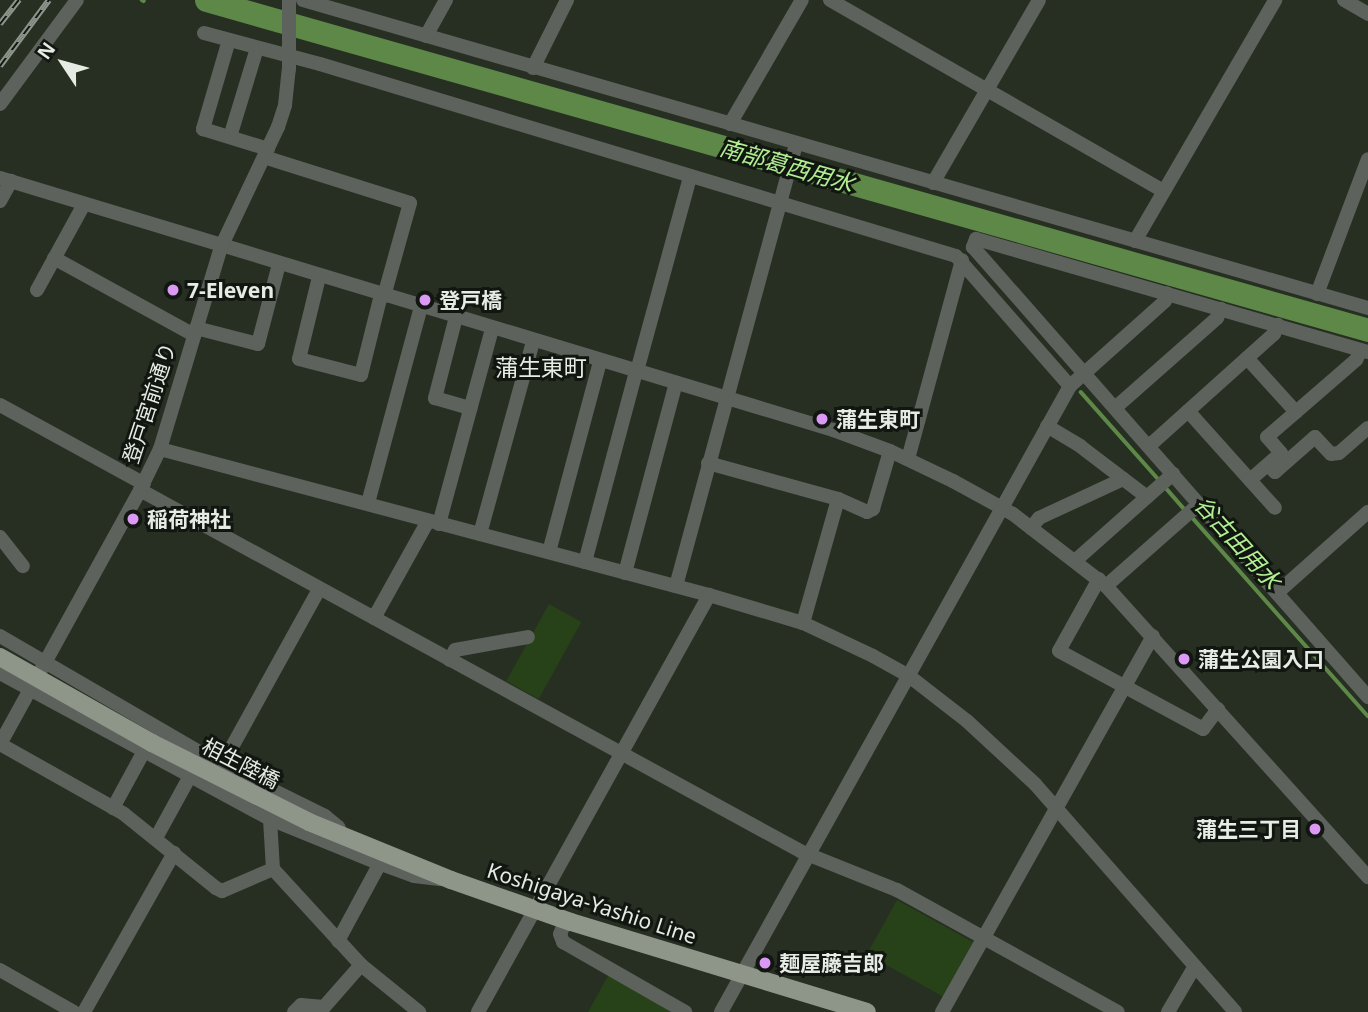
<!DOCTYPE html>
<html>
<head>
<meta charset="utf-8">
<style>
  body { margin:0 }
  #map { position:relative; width:1368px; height:1012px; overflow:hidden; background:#272f23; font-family:"Noto Sans","Noto Sans JP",sans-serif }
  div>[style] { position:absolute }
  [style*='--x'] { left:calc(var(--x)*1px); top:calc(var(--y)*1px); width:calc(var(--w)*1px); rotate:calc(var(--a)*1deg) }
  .green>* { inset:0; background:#274119; transform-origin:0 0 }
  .stream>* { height:3.5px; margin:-1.75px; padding:0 1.75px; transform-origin:1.75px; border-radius:1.75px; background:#5d8847 }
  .river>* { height:23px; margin:-11.5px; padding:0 11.5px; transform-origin:11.5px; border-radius:11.5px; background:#5d8847 }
  .minor>* { height:14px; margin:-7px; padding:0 7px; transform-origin:7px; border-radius:7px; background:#5d625c }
  .major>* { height:18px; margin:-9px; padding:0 9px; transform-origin:9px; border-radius:9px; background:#8e968a }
  .rail>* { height:6px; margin-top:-3px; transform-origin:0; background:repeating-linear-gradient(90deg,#121611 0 10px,#8e958c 0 20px); box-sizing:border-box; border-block:2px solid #8e958c }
  .major-bridge>* { height:18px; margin:-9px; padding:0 9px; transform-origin:9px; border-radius:9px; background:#8e968a }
  .dots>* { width:19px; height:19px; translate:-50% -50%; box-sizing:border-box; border:4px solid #121611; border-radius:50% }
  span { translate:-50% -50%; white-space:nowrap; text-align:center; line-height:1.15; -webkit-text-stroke:6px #121611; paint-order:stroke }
  .poi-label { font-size:21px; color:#e6ece4; font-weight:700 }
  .left { translate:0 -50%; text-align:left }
  .right { translate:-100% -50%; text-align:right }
  .street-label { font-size:21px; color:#e6ece4 }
  .water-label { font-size:23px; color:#b2ef93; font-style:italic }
  .neighbourhood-label { font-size:23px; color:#e6ece4 }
  .north { position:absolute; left:28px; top:28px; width:70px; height:70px; -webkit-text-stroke:5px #121611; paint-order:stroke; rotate:306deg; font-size:19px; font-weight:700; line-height:28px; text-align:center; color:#e6ece4 }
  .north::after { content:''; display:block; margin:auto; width:24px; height:32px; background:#e6ece4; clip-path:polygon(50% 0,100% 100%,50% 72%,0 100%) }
</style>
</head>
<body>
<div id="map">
  <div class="green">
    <div style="left:549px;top:604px;width:37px;height:88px;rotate:29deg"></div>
    <div style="left:897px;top:900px;width:87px;height:62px;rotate:29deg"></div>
    <div style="clip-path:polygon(609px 974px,647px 996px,670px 1012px,588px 1012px)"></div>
  </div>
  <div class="stream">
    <div style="--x:142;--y:0;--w:2;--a:27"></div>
    <div style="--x:1081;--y:392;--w:120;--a:48.4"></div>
    <div style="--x:1166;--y:488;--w:30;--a:49"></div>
    <div style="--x:1191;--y:516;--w:267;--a:48.5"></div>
  </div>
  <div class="river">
    <div style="--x:206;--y:0;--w:1208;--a:15.85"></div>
  </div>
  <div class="minor">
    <div style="--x:303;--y:0;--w:1109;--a:16.13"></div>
    <div style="--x:830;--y:0;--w:384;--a:29.8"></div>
    <div style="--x:1344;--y:0;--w:28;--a:30"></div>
    <div style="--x:204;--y:33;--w:120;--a:15"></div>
    <div style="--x:320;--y:64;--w:664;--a:16.8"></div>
    <div style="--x:956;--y:256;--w:173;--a:48.8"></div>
    <div style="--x:426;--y:36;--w:41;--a:-60.9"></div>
    <div style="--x:229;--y:40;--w:93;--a:106.3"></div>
    <div style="--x:203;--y:129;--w:68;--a:17.1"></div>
    <div style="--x:533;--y:68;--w:76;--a:-63.4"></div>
    <div style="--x:0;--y:104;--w:129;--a:-53.5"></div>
    <div style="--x:730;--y:124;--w:143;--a:-59.9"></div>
    <div style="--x:230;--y:137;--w:93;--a:-73.1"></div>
    <div style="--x:264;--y:157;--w:153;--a:17.5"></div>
    <div style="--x:410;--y:203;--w:97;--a:105.6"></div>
    <div style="--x:0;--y:178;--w:870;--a:16.83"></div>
    <div style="--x:833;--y:430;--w:61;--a:20.2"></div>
    <div style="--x:890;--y:451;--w:70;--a:25.5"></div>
    <div style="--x:953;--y:481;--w:68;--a:28.8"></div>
    <div style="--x:1013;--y:514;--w:118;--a:37.7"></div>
    <div style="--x:1106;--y:586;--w:392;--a:48"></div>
    <div style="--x:933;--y:183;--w:211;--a:-59.9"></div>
    <div style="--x:0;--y:201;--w:23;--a:-61"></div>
    <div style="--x:1135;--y:241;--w:279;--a:-59.8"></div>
    <div style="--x:54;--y:258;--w:160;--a:28.8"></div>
    <div style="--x:319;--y:277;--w:84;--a:103.7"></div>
    <div style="--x:299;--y:359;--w:64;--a:14.5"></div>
    <div style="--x:361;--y:375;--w:82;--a:-76"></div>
    <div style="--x:37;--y:290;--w:98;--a:-61.3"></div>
    <div style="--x:1317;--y:294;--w:144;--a:-69.3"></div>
    <div style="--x:456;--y:317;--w:84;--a:104.5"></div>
    <div style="--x:435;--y:398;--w:37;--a:16"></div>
    <div style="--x:196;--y:328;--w:64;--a:14.5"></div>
    <div style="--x:258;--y:344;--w:83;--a:-75.3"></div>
    <div style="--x:1368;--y:352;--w:408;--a:-163.9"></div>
    <div style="--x:976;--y:239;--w:9;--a:111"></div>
    <div style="--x:973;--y:247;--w:599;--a:48.72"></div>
    <div style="--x:1247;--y:358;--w:73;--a:47.8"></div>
    <div style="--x:637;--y:371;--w:201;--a:-74.7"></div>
    <div style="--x:0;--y:405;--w:164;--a:28.7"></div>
    <div style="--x:1115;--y:408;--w:136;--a:-41.4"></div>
    <div style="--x:1217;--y:318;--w:10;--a:-66"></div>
    <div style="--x:1188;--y:411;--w:130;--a:48.1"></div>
    <div style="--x:1047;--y:426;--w:39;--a:31"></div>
    <div style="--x:1080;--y:446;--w:84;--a:37.3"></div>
    <div style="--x:1149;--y:446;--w:168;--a:-41.9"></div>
    <div style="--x:1274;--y:334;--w:10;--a:-66"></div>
    <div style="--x:160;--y:449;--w:568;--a:14.89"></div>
    <div style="--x:709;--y:595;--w:98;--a:16.6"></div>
    <div style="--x:803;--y:623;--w:77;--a:25.2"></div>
    <div style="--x:873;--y:656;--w:41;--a:29.1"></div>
    <div style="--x:909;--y:676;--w:73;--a:37.8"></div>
    <div style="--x:967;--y:721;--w:93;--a:42.8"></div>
    <div style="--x:1035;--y:784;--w:303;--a:48.7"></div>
    <div style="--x:908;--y:459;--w:206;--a:-74.8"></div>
    <div style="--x:708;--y:463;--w:135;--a:15.5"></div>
    <div style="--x:838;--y:499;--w:32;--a:24"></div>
    <div style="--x:867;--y:512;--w:7;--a:-27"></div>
    <div style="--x:873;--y:509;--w:60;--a:-73.7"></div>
    <div style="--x:1268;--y:465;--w:10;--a:45"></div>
    <div style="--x:1275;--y:472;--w:53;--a:-41.2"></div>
    <div style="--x:1315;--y:437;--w:23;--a:47"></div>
    <div style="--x:1331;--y:454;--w:8;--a:-7"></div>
    <div style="--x:1339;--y:453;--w:38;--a:-41"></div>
    <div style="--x:1250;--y:480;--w:41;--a:-41.1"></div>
    <div style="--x:1281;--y:453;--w:21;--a:-131"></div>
    <div style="--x:1267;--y:437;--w:118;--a:-40.9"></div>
    <div style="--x:1356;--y:360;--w:11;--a:-63"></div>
    <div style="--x:140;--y:490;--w:755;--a:28.67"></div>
    <div style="--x:802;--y:852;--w:102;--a:21.8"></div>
    <div style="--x:897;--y:890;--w:252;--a:28.9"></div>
    <div style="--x:368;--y:503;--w:203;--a:-74.9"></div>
    <div style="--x:439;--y:524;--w:202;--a:-74.8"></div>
    <div style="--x:1031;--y:528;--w:13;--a:-51"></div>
    <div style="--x:1039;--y:518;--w:93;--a:-24.9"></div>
    <div style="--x:480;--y:534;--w:200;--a:-74.6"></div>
    <div style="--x:0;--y:537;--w:37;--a:52"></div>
    <div style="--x:549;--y:552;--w:198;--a:-75"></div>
    <div style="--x:1076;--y:560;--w:130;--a:-41.6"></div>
    <div style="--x:585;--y:562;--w:198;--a:-75"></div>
    <div style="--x:625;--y:573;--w:197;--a:-75"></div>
    <div style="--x:1099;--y:579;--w:82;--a:119.1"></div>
    <div style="--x:1059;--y:651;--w:164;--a:28.4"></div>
    <div style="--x:1203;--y:729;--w:25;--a:-53"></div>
    <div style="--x:676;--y:586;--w:457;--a:-74.8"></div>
    <div style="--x:1106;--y:586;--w:124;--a:-41.4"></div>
    <div style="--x:1277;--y:593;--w:122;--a:-41.7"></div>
    <div style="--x:374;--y:618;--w:111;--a:-60.9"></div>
    <div style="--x:803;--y:623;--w:129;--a:-74.2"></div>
    <div style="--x:0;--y:636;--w:257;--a:30.2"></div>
    <div style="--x:222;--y:765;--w:115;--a:26.3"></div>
    <div style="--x:325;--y:816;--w:17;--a:40"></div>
    <div style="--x:338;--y:827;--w:11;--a:63"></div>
    <div style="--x:450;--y:660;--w:11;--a:-63"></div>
    <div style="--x:455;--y:650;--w:74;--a:-10.1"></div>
    <div style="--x:0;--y:673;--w:307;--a:28.4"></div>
    <div style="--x:270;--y:819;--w:120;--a:22.1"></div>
    <div style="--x:381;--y:864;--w:35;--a:20"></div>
    <div style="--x:414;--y:876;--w:26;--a:7"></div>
    <div style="--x:0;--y:744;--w:290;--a:-61.1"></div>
    <div style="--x:140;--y:490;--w:46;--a:-64"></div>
    <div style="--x:160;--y:449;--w:211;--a:-73.2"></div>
    <div style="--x:221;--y:247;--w:133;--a:-64.6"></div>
    <div style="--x:278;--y:127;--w:23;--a:-72"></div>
    <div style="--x:285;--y:105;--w:36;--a:-84"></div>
    <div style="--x:289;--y:69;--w:69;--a:-90"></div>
    <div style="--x:0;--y:744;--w:142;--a:29.4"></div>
    <div style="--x:124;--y:814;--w:118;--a:38.8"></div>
    <div style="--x:216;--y:888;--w:7;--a:27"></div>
    <div style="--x:222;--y:891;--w:56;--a:-23.3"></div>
    <div style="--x:222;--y:765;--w:201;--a:-61.1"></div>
    <div style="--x:113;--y:808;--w:63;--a:-61.4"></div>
    <div style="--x:270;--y:819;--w:50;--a:86.6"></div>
    <div style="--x:273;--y:869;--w:130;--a:47.5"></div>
    <div style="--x:361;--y:965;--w:75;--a:39"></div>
    <div style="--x:156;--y:838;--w:68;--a:-61.2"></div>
    <div style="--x:566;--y:920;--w:15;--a:113"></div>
    <div style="--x:560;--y:934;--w:9;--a:69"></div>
    <div style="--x:563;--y:942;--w:141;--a:29.8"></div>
    <div style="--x:338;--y:941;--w:97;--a:-61.6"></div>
    <div style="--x:0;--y:970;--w:85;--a:29.6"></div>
    <div style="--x:84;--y:1012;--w:183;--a:-60.5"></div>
    <div style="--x:294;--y:1012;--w:10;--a:-45"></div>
    <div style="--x:301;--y:1005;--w:23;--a:5"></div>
    <div style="--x:324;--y:1007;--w:56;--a:-48.6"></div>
    <div style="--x:478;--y:1012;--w:477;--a:-61"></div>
    <div style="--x:721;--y:1012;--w:717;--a:-60.86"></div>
    <div style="--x:1070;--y:386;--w:127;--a:-41.8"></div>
    <div style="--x:1165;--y:301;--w:8;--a:-76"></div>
    <div style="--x:942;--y:1012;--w:431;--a:-60.7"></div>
    <div style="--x:1168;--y:1012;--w:53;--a:-59.6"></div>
  </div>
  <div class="major">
    <div style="--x:152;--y:743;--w:176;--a:26.7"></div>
    <div style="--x:309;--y:822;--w:153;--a:22.2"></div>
    <div style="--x:451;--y:880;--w:127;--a:19.3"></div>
    <div style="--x:571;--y:922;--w:309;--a:16.9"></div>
  </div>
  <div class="rail">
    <div style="--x:0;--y:24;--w:31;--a:-52"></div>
    <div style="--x:0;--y:66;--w:82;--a:-53.4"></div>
  </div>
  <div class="major-bridge">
    <div style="--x:0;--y:657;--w:175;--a:29.5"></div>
  </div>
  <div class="dots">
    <div style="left:173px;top:290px;background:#db99f5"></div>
    <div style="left:425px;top:300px;background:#db99f5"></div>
    <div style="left:822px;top:419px;background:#db99f5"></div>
    <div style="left:133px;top:519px;background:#db99f5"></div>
    <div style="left:1184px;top:659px;background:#db99f5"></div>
    <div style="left:1315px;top:829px;background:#db99f5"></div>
    <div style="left:765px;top:963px;background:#db99f5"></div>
  </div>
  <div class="poi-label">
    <span class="left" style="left:187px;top:290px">7-Eleven</span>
    <span class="left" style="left:439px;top:300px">登戸橋</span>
    <span class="left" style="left:836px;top:419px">蒲生東町</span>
    <span class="left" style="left:147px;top:519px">稲荷神社</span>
    <span class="left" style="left:1198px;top:659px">蒲生公園入口</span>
    <span class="right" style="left:1301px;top:829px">蒲生三丁目</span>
    <span class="left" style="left:779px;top:963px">麺屋藤吉郎</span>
  </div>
  <div class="street-label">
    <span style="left:149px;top:403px;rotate:-72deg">登戸宮前通り</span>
    <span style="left:241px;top:763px;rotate:27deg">相生陸橋</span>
    <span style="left:592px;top:903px;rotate:18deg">Koshigaya-Yashio Line</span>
  </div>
  <div class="water-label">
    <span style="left:787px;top:165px;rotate:16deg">南部葛西用水</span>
    <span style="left:1238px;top:542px;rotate:48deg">谷古田用水</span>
  </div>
  <div class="neighbourhood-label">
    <span style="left:541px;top:367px">蒲生東町</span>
  </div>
  <div class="north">N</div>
</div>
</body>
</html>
